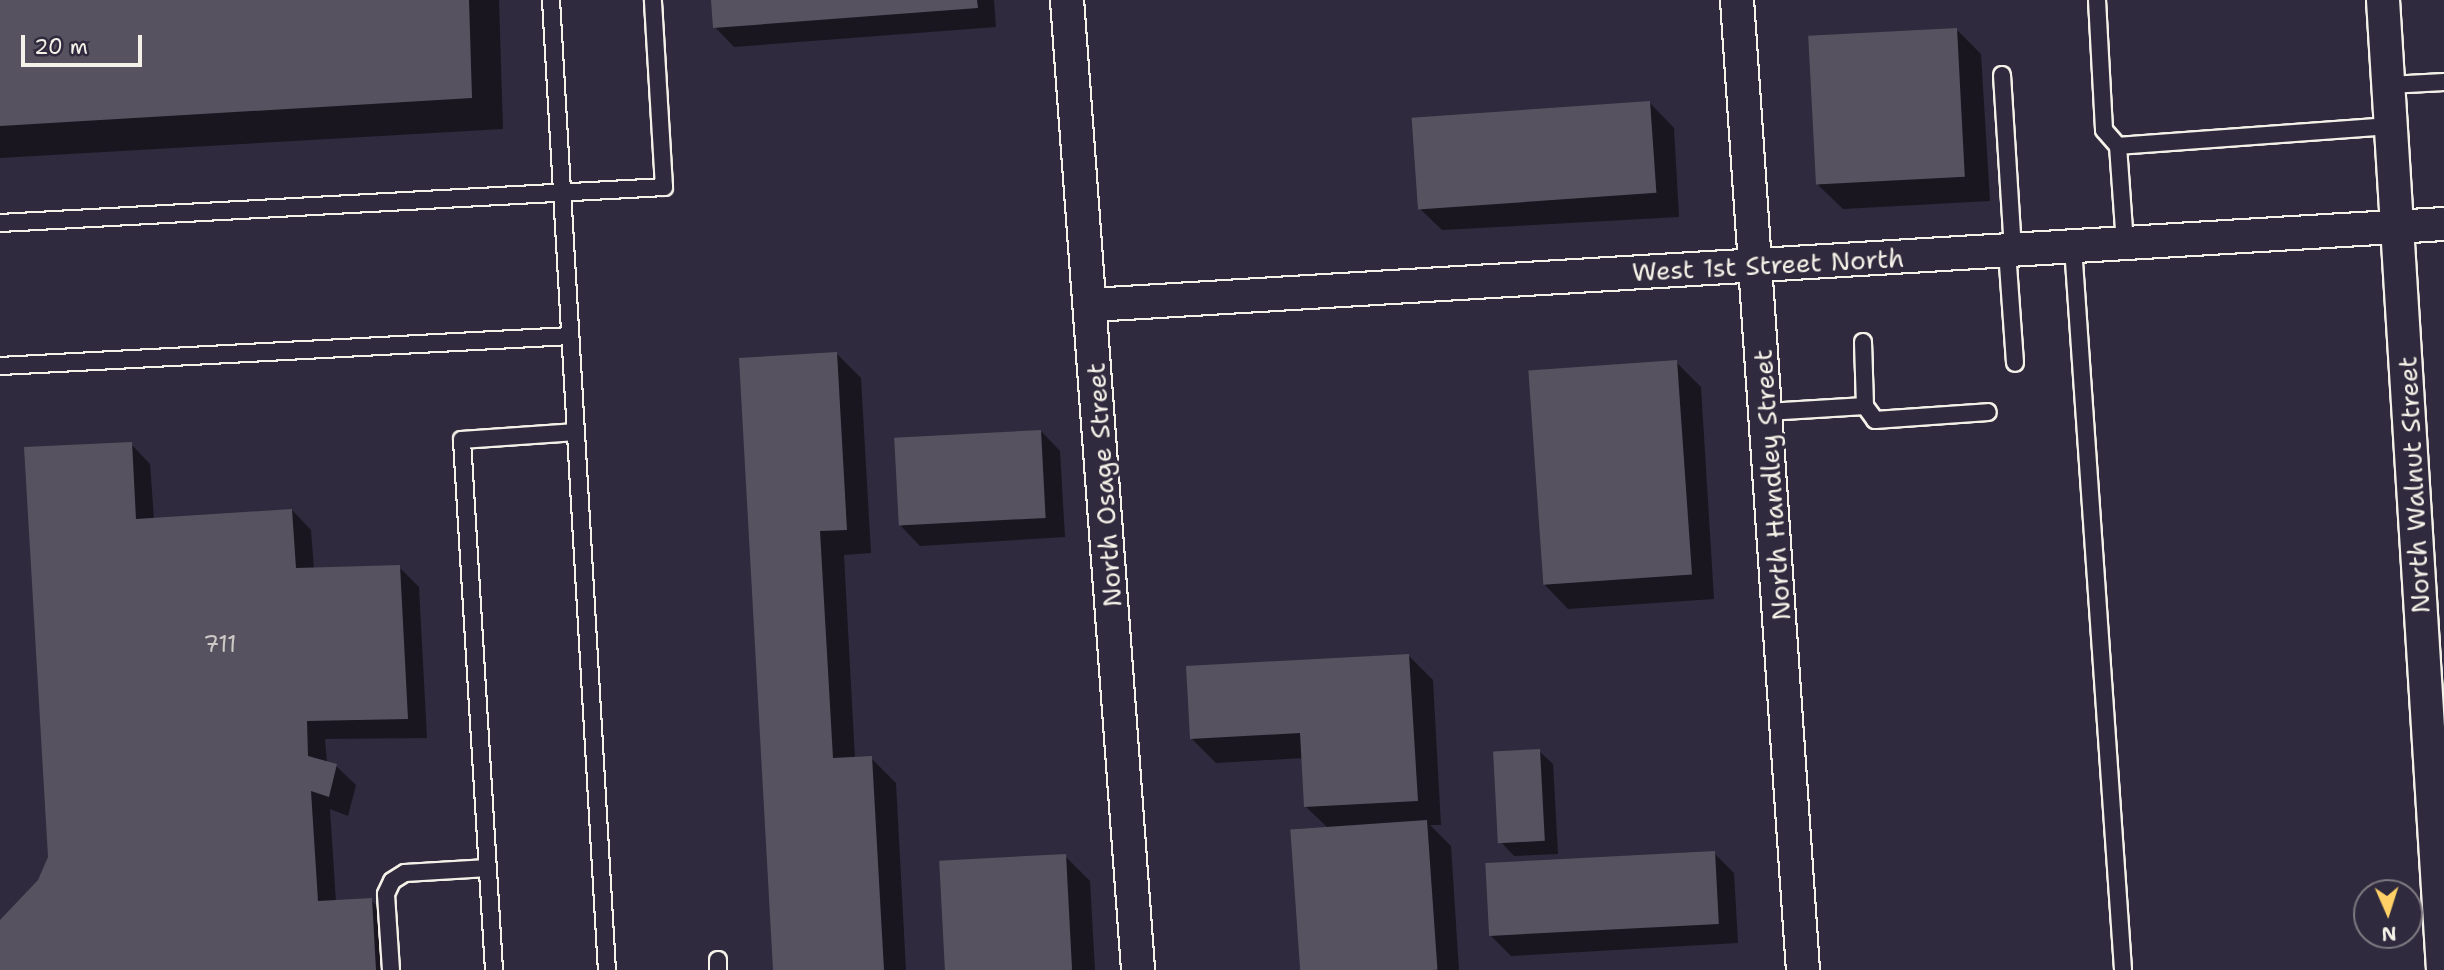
<!DOCTYPE html>
<html>
<head>
<meta charset="utf-8">
<style>
  body { margin:0 }
  #map { position:relative; width:2444px; height:970px; overflow:hidden; background:#2f2a3d; font-family:"Shantell Sans",sans-serif }
  div>[style] { position:absolute }
  [style*='--x'] { left:calc(var(--x)*1px); top:calc(var(--y)*1px); width:calc(var(--w)*1px); rotate:calc(var(--a)*1deg) }
  .shadow>* { inset:0; background:#0007 }
  .building>* { inset:0; background:#56525f; transform-origin:0 0 }
  .roads { filter:drop-shadow(2px 0 #f4f1e8) drop-shadow(-2px 0 #f4f1e8) drop-shadow(0 2px #f4f1e8) drop-shadow(0 -2px #f4f1e8) }
  .service>* { height:16px; margin:-8px; padding:0 8px; transform-origin:8px; border-radius:8px; background:#2f2a3d }
  .minor>* { height:32px; margin:-16px; padding:0 16px; transform-origin:16px; border-radius:16px; background:#2f2a3d }
  span { translate:-50% -50%; white-space:nowrap; text-align:center; line-height:1.15; -webkit-text-stroke:7px #2f2a3d; paint-order:stroke }
  .number-label { font-size:23px; color:#ccc9c6 }
  .number-label span { -webkit-text-stroke-width:0 }
  .street-label { font-size:26px; color:#f4f1e8 }
  .north { position:absolute; left:2353px; top:879px; width:70px; height:70px; box-sizing:border-box; background:#2f2a3d; border:2px solid #7e7a81; border-radius:50%; rotate:177deg; font-size:19px; font-weight:700; line-height:28px; text-align:center; color:#f4f1e8 }
  .north::after { content:''; display:block; margin:auto; width:24px; height:32px; background:#ffd166; clip-path:polygon(50% 0,100% 100%,50% 72%,0 100%) }
  .scale { position:absolute; left:21px; top:35px; width:121px; height:32px; box-sizing:border-box; border:4px solid #f4f1e8; border-top:0; padding-left:9px; font-size:21px; line-height:24px; white-space:nowrap; color:#f4f1e8; -webkit-text-stroke:5px #2f2a3d; paint-order:stroke }
</style>
</head>
<body>
<div id="map">
  <div class="shadow">
    <div style="clip-path:polygon(0 0,499px 0,503px 129px,0 158px)"></div>
    <div style="clip-path:polygon(713px 0,994px 0,996px 27px,734px 47px,715px 27px)"></div>
    <div style="clip-path:polygon(1957px 30px,1981px 54px,1990px 201px,1843px 209px,1818px 185px)"></div>
    <div style="clip-path:polygon(1650px 103px,1674px 128px,1679px 217px,1442px 230px,1417px 206px)"></div>
    <div style="clip-path:polygon(837px 354px,861px 378px,871px 553px,844px 555px,855px 759px,871px 758px,896px 783px,906px 970px,775px 970px)"></div>
    <div style="clip-path:polygon(1676px 362px,1701px 387px,1714px 599px,1568px 609px,1544px 584px)"></div>
    <div style="clip-path:polygon(1041px 431px,1060px 451px,1065px 537px,920px 546px,901px 526px)"></div>
    <div style="clip-path:polygon(131px 444px,150px 464px,154px 519px,292px 510px,311px 530px,314px 569px,399px 567px,419px 587px,427px 738px,325px 739px,327px 763px,336px 766px,356px 785px,348px 816px,330px 809px,336px 902px,371px 900px,391px 920px,394px 970px,0 970px,0 923px,39px 881px,49px 857px)"></div>
    <div style="clip-path:polygon(1409px 656px,1433px 680px,1441px 825px,1430px 825px,1451px 846px,1459px 970px,1302px 970px,1328px 828px,1305px 806px,1303px 758px,1216px 763px,1191px 738px)"></div>
    <div style="clip-path:polygon(1539px 751px,1553px 764px,1558px 854px,1514px 856px,1501px 842px)"></div>
    <div style="clip-path:polygon(1714px 853px,1734px 873px,1738px 943px,1511px 956px,1491px 936px)"></div>
    <div style="clip-path:polygon(1065px 856px,1090px 881px,1095px 970px,946px 970px)"></div>
  </div>
  <div class="building">
    <div style="clip-path:polygon(0 0,469px 0,472px 98px,0 126px)"></div>
    <div style="clip-path:polygon(711px 0,977px 0,978px 8px,713px 28px)"></div>
    <div style="left:1957px;top:28px;width:149px;height:149px;rotate:87deg"></div>
    <div style="left:1650px;top:101px;width:92px;height:239px;rotate:86deg"></div>
    <div style="clip-path:polygon(837px 352px,847px 530px,820px 531px,833px 758px,872px 756px,884px 970px,773px 970px,739px 358px)"></div>
    <div style="left:1677px;top:360px;width:215px;height:149px;rotate:86deg"></div>
    <div style="left:1041px;top:430px;width:88px;height:147px;rotate:87deg"></div>
    <div style="clip-path:polygon(132px 442px,136px 519px,292px 509px,296px 568px,400px 565px,408px 719px,307px 721px,308px 756px,337px 764px,329px 797px,311px 791px,318px 901px,372px 898px,376px 970px,0 970px,0 920px,38px 880px,48px 857px,24px 447px)"></div>
    <div style="clip-path:polygon(1409px 654px,1418px 801px,1304px 807px,1300px 733px,1190px 739px,1186px 666px)"></div>
    <div style="left:1540px;top:749px;width:92px;height:47px;rotate:87deg"></div>
    <div style="left:1427px;top:820px;width:150px;height:137px;rotate:86deg"></div>
    <div style="left:1715px;top:851px;width:73px;height:230px;rotate:87deg"></div>
    <div style="left:1066px;top:854px;width:116px;height:127px;rotate:87deg"></div>
  </div>
  <div class="roads">
    <div class="service">
      <div style="--x:551;--y:0;--w:972;--a:86.7"></div>
      <div style="--x:2097;--y:0;--w:130;--a:86.9"></div>
      <div style="--x:2104;--y:130;--w:21;--a:49"></div>
      <div style="--x:2118;--y:146;--w:275;--a:-4.2"></div>
      <div style="--x:2002;--y:75;--w:175;--a:86.4"></div>
      <div style="--x:2389;--y:85;--w:55;--a:-3.1"></div>
      <div style="--x:2118;--y:146;--w:98;--a:85.9"></div>
      <div style="--x:0;--y:223;--w:665;--a:-3.1"></div>
      <div style="--x:664;--y:187;--w:187;--a:-93.4"></div>
      <div style="--x:2073;--y:247;--w:725;--a:86.04"></div>
      <div style="--x:2007;--y:251;--w:112;--a:85.9"></div>
      <div style="--x:1863;--y:342;--w:64;--a:88.2"></div>
      <div style="--x:1865;--y:406;--w:17;--a:54"></div>
      <div style="--x:1875;--y:420;--w:113;--a:-4"></div>
      <div style="--x:0;--y:366;--w:571;--a:-3.01"></div>
      <div style="--x:1767;--y:412;--w:98;--a:-3.5"></div>
      <div style="--x:718;--y:960;--w:10;--a:90"></div>
      <div style="--x:391;--y:970;--w:76;--a:-93.8"></div>
      <div style="--x:386;--y:894;--w:14;--a:-65"></div>
      <div style="--x:392;--y:881;--w:15;--a:-32"></div>
      <div style="--x:405;--y:873;--w:83;--a:-3.4"></div>
      <div style="--x:494;--y:970;--w:531;--a:-93.46"></div>
      <div style="--x:462;--y:440;--w:114;--a:-4"></div>
    </div>
    <div class="minor">
      <div style="--x:1067;--y:0;--w:973;--a:85.81"></div>
      <div style="--x:1737;--y:0;--w:972;--a:86.11"></div>
      <div style="--x:2383;--y:0;--w:972;--a:86.46"></div>
      <div style="--x:1092;--y:305;--w:1354;--a:-3.43"></div>
    </div>
  </div>
  <div class="number-label">
    <span style="left:220px;top:644px">711</span>
  </div>
  <div class="street-label">
    <span style="left:1768px;top:265px;rotate:-3deg">West 1st Street North</span>
    <span style="left:1104px;top:485px;rotate:-94deg">North Osage Street</span>
    <span style="left:1772px;top:485px;rotate:-94deg">North Handley Street</span>
    <span style="left:2414px;top:485px;rotate:-93deg">North Walnut Street</span>
  </div>
  <div class="north">N</div>
  <div class="scale">20 m</div>
</div>
</body>
</html>
